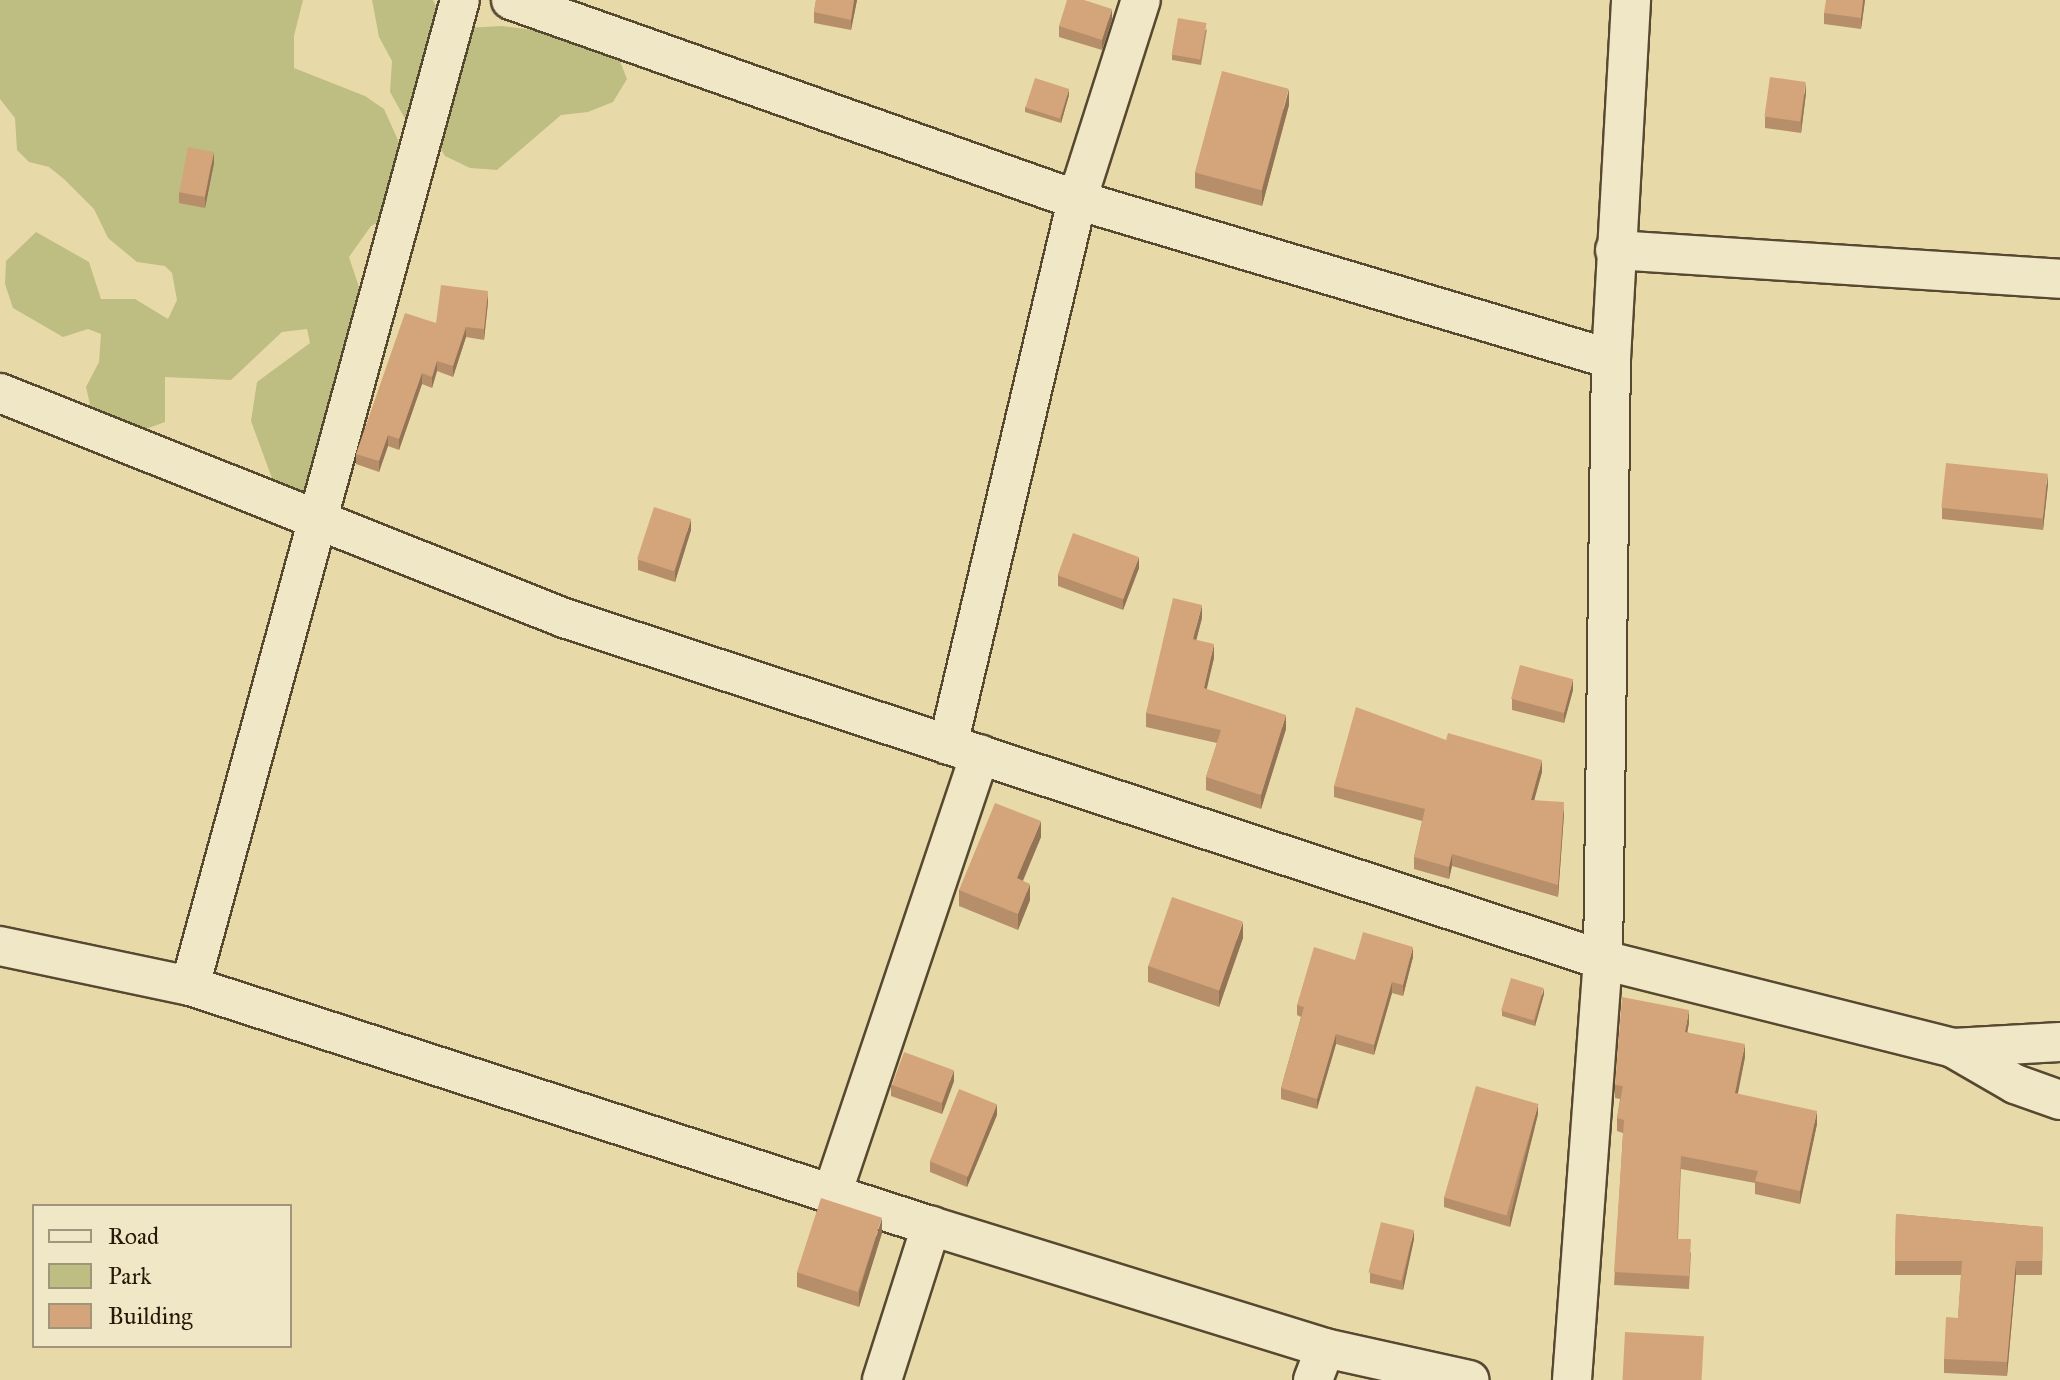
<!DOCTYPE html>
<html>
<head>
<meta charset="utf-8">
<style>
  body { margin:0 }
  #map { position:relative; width:2060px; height:1380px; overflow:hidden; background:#e8daa8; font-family:"IM FELL Great Primer",serif }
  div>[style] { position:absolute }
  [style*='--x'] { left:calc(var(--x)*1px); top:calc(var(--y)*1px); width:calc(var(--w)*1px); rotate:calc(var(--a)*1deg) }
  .green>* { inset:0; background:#bebd82 }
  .roads { filter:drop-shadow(2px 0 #574830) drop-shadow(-2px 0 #574830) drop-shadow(0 2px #574830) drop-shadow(0 -2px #574830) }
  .minor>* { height:38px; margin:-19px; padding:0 19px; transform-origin:19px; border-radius:19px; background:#f0e7c6 }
  .wall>* { inset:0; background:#b68e6a }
  .shaded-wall>* { inset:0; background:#947456 }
  .building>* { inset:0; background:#d4a57b; transform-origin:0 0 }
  span { translate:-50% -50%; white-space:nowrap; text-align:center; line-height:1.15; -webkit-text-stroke:6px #f0e7c6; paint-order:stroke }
  .legend { position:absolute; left:32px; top:1204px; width:260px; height:144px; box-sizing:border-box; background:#f0e7c6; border:2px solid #a0947a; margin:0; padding:10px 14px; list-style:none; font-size:24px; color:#271808 }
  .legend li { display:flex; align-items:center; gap:16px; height:40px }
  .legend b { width:40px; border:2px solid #a0947a }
</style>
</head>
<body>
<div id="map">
  <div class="green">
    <div style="clip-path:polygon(0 0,303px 0,294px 36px,294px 68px,365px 96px,384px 109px,402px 149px,388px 217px,371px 226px,349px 257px,368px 314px,314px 496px,277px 492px,251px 421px,257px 382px,310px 343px,307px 329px,282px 332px,231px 380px,165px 377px,165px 422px,143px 430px,93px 418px,86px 387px,99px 362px,101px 334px,88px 329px,63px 337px,13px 308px,5px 284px,6px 261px,36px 232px,89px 262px,101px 299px,135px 299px,168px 319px,177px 300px,172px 273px,165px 266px,137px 262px,108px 238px,94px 209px,64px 179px,49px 167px,29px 162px,17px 150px,15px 118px,0 99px)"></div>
    <div style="clip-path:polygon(372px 0,433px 0,447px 29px,502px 26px,557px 33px,617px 54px,627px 79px,613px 102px,588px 112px,561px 115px,497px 170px,470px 168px,445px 156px,429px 130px,404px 117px,390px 92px,392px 61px,379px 37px)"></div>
  </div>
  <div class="roads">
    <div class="minor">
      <div style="--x:511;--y:0;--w:600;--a:19.46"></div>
      <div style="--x:1077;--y:200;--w:557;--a:16.58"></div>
      <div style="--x:1615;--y:250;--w:446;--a:3.7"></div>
      <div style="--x:0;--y:393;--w:607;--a:21.75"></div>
      <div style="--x:564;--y:618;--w:1094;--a:18.22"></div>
      <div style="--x:1603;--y:960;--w:361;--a:14.1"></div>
      <div style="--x:1953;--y:1048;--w:107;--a:-3.2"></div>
      <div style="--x:948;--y:745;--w:560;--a:-76.68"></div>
      <div style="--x:1077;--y:200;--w:210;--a:-72.3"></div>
      <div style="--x:0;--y:946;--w:194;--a:11.9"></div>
      <div style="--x:190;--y:986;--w:779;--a:17.95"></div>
      <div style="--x:931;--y:1226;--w:412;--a:17.2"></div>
      <div style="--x:1325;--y:1348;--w:148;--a:12.5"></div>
      <div style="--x:190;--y:986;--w:1022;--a:-74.69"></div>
      <div style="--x:1953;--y:1048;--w:72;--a:30.1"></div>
      <div style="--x:2015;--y:1084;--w:48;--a:19.6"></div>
      <div style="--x:832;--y:1194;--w:464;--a:-71.4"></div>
      <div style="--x:882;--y:1380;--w:162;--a:-72.3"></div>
      <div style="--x:1313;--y:1380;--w:34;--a:-69"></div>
      <div style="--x:1572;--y:1380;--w:421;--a:-85.8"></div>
      <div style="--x:1603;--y:960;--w:601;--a:-89.24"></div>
      <div style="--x:1611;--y:359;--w:360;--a:-86.8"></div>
    </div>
  </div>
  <div class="wall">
    <div style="clip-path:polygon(816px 0,857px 0,851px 30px,814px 23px,814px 12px)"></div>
    <div style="clip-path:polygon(1865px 0,1861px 29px,1824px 24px,1824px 13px)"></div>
    <div style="clip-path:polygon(1112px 20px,1102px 50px,1059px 37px,1059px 26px)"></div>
    <div style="clip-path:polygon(1207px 29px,1201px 65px,1172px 60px,1172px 55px)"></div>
    <div style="clip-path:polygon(1806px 93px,1801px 133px,1765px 128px,1765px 117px)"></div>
    <div style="clip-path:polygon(1069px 95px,1061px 123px,1025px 112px,1025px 107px)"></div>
    <div style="clip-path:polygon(1289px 105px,1262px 206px,1195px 188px,1195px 172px)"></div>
    <div style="clip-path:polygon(214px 163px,205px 208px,179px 203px,179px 192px)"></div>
    <div style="clip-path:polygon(488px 302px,484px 340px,466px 337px,453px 377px,437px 371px,432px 388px,422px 384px,399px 450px,388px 446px,379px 472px,356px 464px,356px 454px,436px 323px)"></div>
    <div style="clip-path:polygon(2048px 484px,2043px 530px,1942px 519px,1942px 508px)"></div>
    <div style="clip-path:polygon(691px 530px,675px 582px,638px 570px,638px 560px)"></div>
    <div style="clip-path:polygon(1139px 568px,1123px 610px,1058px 586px,1058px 575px)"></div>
    <div style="clip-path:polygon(1202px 618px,1196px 640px,1214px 658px,1206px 689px,1286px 729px,1261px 809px,1206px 790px,1206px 777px,1217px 743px,1146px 727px,1146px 713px)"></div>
    <div style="clip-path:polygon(1573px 690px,1564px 723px,1512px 710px,1512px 699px)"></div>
    <div style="clip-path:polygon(1446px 740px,1542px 772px,1534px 800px,1564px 814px,1558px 897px,1452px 866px,1449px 879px,1414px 869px,1414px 857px,1422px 821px,1334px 797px,1334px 786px)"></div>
    <div style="clip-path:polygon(1041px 837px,1023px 881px,1030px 900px,1018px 930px,959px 906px,959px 890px)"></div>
    <div style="clip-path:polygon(1243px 938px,1219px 1007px,1148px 982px,1148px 966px)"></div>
    <div style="clip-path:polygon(1413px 957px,1403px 996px,1392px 993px,1374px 1055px,1336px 1044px,1317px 1109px,1281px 1099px,1281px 1088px,1301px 1017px,1297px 1015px,1297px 1005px,1355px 960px)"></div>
    <div style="clip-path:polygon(1544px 994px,1535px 1026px,1502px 1016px,1502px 1011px)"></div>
    <div style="clip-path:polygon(1689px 1023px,1687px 1032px,1745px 1057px,1738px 1094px,1817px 1124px,1800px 1204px,1755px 1194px,1755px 1183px,1681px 1169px,1678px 1239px,1691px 1253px,1689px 1289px,1614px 1285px,1623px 1133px,1617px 1131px,1617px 1118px,1620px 1099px,1615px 1098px,1615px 1085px)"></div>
    <div style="clip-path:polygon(954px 1081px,942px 1114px,891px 1096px,891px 1085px)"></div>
    <div style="clip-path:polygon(1538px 1114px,1510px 1227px,1444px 1207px,1444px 1197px)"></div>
    <div style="clip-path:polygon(997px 1115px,967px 1187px,930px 1172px,930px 1161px)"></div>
    <div style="clip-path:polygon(1896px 1214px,2043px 1227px,2042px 1275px,2016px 1275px,2007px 1376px,1944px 1373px,1944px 1359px,1958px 1318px,1961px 1275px,1895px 1275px)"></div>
    <div style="clip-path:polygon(882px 1233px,859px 1307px,797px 1287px,797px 1272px)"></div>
    <div style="clip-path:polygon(1414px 1239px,1403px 1290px,1370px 1283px,1370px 1273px)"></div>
  </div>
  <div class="shaded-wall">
    <div style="clip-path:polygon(854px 0,857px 0,851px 30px,851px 20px)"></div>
    <div style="clip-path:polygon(1863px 0,1865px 0,1861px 29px,1861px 18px)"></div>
    <div style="clip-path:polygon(1112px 9px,1112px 20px,1102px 50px,1102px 40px)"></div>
    <div style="clip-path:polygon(1806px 82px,1806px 93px,1801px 133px,1801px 122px)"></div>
    <div style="clip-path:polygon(1069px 89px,1069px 95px,1061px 123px,1061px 118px)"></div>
    <div style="clip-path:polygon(1289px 89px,1289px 105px,1262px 206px,1262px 190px)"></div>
    <div style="clip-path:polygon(214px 152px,214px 163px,205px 208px,205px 197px)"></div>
    <div style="clip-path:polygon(488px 291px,488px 302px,484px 340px,484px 329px)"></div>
    <div style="clip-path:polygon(466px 327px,466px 337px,453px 377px,453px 366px)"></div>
    <div style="clip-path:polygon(437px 361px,437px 371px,432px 388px,432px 377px)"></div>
    <div style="clip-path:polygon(422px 373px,422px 384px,399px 450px,399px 439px)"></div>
    <div style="clip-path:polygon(388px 435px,388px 446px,379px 472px,379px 461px)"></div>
    <div style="clip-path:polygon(2048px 473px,2048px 484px,2043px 530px,2043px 519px)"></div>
    <div style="clip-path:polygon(691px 519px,691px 530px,675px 582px,675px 571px)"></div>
    <div style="clip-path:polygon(1139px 557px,1139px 568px,1123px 610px,1123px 599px)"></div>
    <div style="clip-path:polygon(1202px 605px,1202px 618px,1193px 653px,1193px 639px)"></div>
    <div style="clip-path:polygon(1214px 644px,1214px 658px,1204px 701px,1204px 688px)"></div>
    <div style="clip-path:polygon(1573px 679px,1573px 690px,1564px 723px,1564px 713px)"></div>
    <div style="clip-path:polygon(1286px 715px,1286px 729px,1261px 809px,1261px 795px)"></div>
    <div style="clip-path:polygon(1542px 760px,1542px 772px,1531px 812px,1531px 800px)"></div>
    <div style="clip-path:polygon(1564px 802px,1564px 814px,1558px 897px,1558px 885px)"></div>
    <div style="clip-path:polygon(1041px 821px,1041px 837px,1017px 894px,1017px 878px)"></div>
    <div style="clip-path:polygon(1452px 854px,1452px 866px,1449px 879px,1449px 867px)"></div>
    <div style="clip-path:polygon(1030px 884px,1030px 900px,1018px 930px,1018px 914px)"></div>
    <div style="clip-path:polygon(1243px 922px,1243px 938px,1219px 1007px,1219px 991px)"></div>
    <div style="clip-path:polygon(1413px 947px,1413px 957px,1403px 996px,1403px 985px)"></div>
    <div style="clip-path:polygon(1392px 982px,1392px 993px,1374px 1055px,1374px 1045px)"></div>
    <div style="clip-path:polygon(1544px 988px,1544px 994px,1535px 1026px,1535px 1021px)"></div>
    <div style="clip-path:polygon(1689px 1010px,1689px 1023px,1685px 1045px,1685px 1032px)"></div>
    <div style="clip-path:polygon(1336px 1034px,1336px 1044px,1317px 1109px,1317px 1099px)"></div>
    <div style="clip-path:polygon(1745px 1044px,1745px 1057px,1735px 1106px,1735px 1093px)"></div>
    <div style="clip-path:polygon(954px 1070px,954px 1081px,942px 1114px,942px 1103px)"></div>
    <div style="clip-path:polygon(997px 1104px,997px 1115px,967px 1187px,967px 1176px)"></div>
    <div style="clip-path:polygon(1538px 1104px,1538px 1114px,1510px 1227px,1510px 1217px)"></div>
    <div style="clip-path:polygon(1817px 1111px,1817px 1124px,1800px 1204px,1800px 1191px)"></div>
    <div style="clip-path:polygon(882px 1218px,882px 1233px,859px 1307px,859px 1292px)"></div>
    <div style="clip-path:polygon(1414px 1230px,1414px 1239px,1403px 1290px,1403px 1281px)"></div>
    <div style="clip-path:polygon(2016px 1261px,2016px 1275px,2007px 1376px,2007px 1362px)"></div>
  </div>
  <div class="building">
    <div style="clip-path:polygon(816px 0,854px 0,851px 20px,814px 12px)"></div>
    <div style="clip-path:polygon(1067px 0,1084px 0,1112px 9px,1102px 40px,1059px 26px)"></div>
    <div style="clip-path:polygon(1826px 0,1863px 0,1861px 18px,1824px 13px)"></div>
    <div style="left:1178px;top:18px;width:29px;height:37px;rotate:10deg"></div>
    <div style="left:1222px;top:71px;width:69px;height:105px;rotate:15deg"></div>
    <div style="left:1770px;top:77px;width:36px;height:40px;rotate:8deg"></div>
    <div style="left:1035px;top:78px;width:36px;height:31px;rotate:18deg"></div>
    <div style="left:188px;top:147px;width:26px;height:46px;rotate:11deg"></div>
    <div style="clip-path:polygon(441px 285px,488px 291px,484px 329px,466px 327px,453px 366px,437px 361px,432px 377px,422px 373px,399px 439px,388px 435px,379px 461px,356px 454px,405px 313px,436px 323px)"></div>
    <div style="left:1946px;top:463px;width:102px;height:45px;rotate:6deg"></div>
    <div style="left:654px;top:507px;width:39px;height:55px;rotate:18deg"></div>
    <div style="left:1073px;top:533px;width:70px;height:45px;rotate:20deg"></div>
    <div style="clip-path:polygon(1173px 598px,1202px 605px,1193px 639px,1214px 644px,1204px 688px,1286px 715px,1261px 795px,1206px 777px,1221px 730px,1146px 713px)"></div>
    <div style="left:1520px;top:665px;width:55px;height:35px;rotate:15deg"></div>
    <div style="clip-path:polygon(1356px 707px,1446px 740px,1448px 733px,1542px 760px,1531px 800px,1564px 802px,1558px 885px,1452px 854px,1449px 867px,1414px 857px,1425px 809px,1334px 786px)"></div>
    <div style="clip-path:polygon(995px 803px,1041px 821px,1017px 878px,1030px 884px,1018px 914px,959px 890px)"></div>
    <div style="left:1172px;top:897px;width:75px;height:73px;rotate:19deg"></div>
    <div style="clip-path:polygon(1363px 932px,1413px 947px,1403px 985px,1392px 982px,1374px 1045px,1336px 1034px,1317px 1099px,1281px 1088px,1304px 1007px,1297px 1005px,1314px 947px,1355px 960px)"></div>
    <div style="left:1511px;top:978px;width:34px;height:34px;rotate:17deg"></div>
    <div style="clip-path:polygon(1622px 997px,1689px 1010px,1685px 1032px,1745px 1044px,1735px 1093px,1817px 1111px,1800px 1191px,1755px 1181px,1758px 1171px,1681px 1156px,1677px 1239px,1691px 1239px,1689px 1276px,1614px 1272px,1624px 1120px,1617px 1118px,1623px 1086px,1615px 1085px)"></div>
    <div style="left:904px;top:1052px;width:53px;height:35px;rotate:20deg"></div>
    <div style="left:1476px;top:1086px;width:65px;height:116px;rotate:16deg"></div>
    <div style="left:959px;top:1089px;width:41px;height:78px;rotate:22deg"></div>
    <div style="left:821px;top:1198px;width:64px;height:78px;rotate:18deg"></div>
    <div style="clip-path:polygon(1896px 1214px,2043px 1227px,2042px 1261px,2016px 1261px,2007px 1362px,1944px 1359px,1946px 1317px,1958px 1318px,1962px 1261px,1895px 1261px)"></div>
    <div style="left:1381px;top:1222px;width:34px;height:52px;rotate:14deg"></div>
    <div style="left:1625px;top:1332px;width:79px;height:48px;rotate:3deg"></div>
  </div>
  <ul class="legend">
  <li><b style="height:10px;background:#f0e7c6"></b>Road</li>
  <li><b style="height:22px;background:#bebd82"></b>Park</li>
  <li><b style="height:22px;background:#d4a57b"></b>Building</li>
  </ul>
</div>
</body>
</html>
